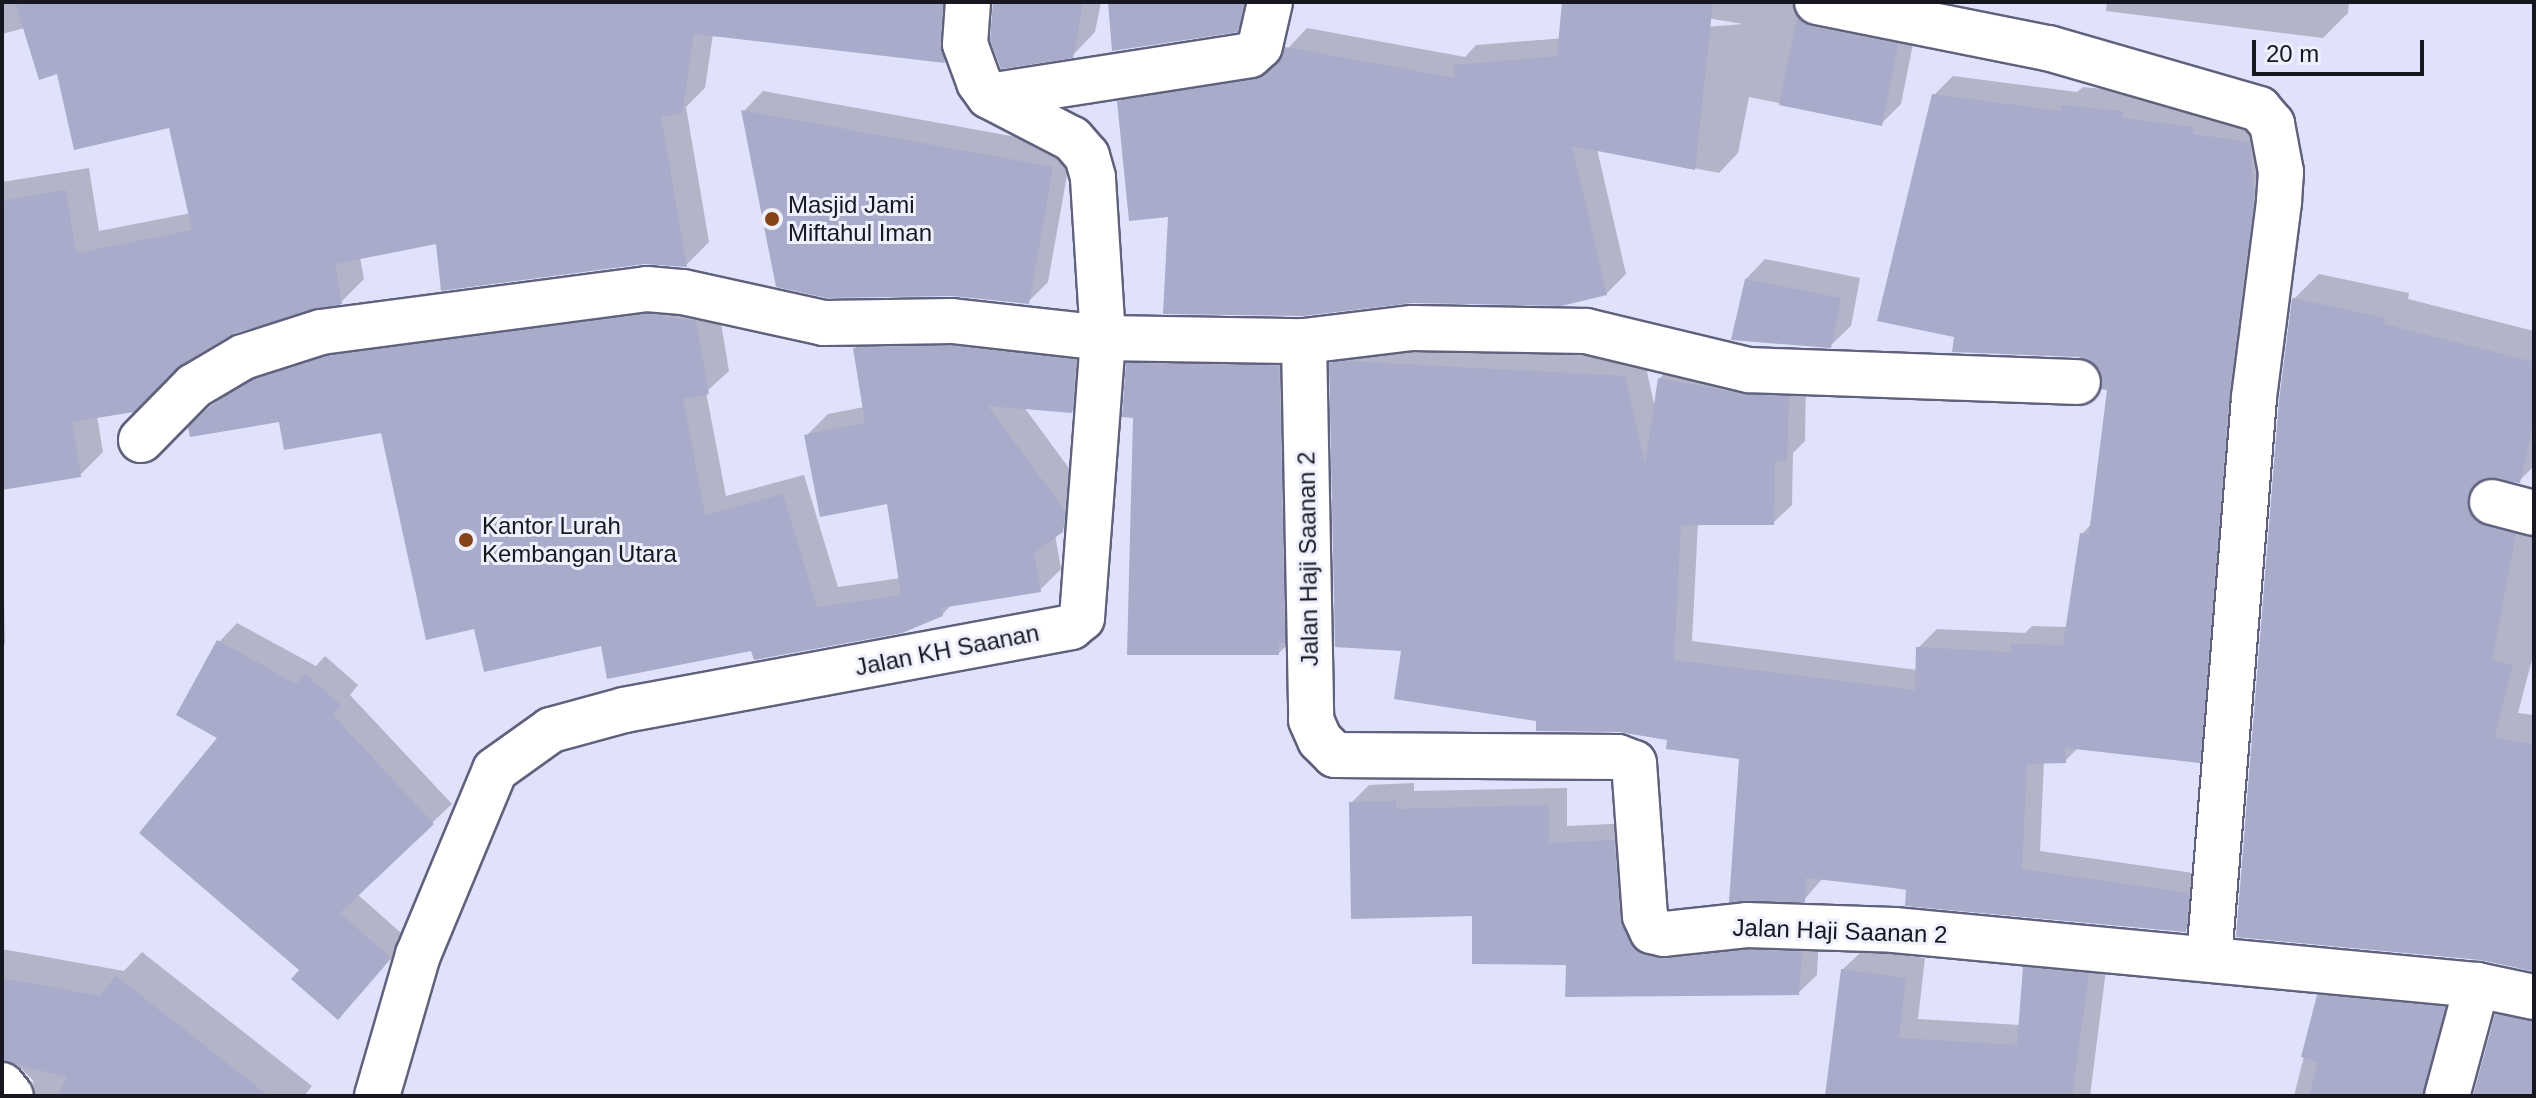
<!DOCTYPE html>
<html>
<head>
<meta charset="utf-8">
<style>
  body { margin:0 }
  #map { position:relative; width:2536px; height:1098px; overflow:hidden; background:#e0e2fb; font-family:Arial,sans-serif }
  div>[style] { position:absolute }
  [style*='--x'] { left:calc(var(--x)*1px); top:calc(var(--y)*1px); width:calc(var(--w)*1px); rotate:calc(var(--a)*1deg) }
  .shadow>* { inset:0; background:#0003 }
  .building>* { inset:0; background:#a8abc9 }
  .roads { filter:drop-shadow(2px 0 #60627d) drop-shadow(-2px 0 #60627d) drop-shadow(0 2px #60627d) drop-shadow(0 -2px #60627d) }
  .minor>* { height:44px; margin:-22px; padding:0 22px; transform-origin:22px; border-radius:22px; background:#fff }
  .dots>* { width:22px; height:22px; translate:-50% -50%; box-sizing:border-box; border:4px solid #eff0fd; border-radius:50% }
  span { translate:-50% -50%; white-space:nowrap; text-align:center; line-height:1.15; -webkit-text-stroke:6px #eff0fd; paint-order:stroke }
  .poi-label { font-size:24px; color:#171722 }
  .left { translate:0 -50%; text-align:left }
  .street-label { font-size:24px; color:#171722 }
  .frame { position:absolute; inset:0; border:4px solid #171722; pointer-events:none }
  .scale { position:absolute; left:2252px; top:40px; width:172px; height:36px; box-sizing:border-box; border:4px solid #171722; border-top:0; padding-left:10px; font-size:24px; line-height:28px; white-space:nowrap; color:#171722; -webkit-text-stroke:6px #eff0fd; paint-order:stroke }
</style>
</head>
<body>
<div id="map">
  <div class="shadow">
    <div style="clip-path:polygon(2px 2px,964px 2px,967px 38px,945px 61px,713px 34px,705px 88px,686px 107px,709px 242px,686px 265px,437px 242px,360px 257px,364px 279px,341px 302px,234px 331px,97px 416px,103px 452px,80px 475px,2px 488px,2px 182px,89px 168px,99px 231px,191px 213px,171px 126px,59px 72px,25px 28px,2px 34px)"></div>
    <div style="clip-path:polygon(993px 2px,1101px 2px,1095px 32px,1072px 56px,992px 40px)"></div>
    <div style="clip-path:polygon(1110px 2px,1261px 2px,1237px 30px)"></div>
    <div style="clip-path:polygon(1609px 2px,1826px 2px,1917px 24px,1901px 104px,1881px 124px,1749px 97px,1738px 153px,1719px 173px,1597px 149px,1626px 274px,1606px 294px,1170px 215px,1119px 102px,1139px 82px,1277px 60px,1307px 28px,1465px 57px,1476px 45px,1743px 24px)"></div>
    <div style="clip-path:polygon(2107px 2px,2349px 2px,2348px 13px,2323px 38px,2106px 11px)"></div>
    <div style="clip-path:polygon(1953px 76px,2077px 92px,2083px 87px,2141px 93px,2140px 100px,2212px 109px,2268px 124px,2218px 743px,2199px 761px,2078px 748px,2065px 761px,2044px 761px,2040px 851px,2207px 875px,2204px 912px,2185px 930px,1823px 878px,1804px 900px,1741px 757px,1669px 738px,1538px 720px,1404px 649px,1331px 364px,1350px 345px,1644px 358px,1655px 408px,1659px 379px,1678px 360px,1806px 378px,1805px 441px,1793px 453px,1792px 505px,1773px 523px,1698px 523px,1692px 641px,1917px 670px,1918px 648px,1937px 629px,2025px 633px,2032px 626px,2067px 627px,2082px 534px,2092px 523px,2109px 388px,2102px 368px,2080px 355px,1956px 335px,1934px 95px)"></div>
    <div style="clip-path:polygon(763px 91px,1072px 147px,1048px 282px,1028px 302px,744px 111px)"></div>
    <div style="clip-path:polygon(1765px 259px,1860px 278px,1851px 326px,1830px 346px,1745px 280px)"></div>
    <div style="clip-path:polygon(2319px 274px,2409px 293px,2408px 299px,2534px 331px,2534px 466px,2519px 481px,2493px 477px,2493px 483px,2534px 507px,2534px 652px,2518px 713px,2534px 715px,2534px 972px,2482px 959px,2294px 299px)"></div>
    <div style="clip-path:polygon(717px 300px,729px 371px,706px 392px,726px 496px,804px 475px,838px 587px,901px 578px,889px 502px,807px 435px,828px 414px,864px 407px,855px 348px,876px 327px,1096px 340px,1093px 390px,1072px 411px,1024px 407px,1085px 490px,1084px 509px,1055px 535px,1061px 569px,1040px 590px,952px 604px,942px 615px,752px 649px,602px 643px,476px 627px,382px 431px,281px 420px,190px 428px,233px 385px,276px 360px)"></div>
    <div style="clip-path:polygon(1148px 345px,1298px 347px,1298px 634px,1279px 653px,1135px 416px,1128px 364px)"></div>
    <div style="clip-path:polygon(2px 508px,5px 644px,2px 647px)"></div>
    <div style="clip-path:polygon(237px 623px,316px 666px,325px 656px,358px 685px,350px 695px,452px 804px,357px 894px,408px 939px,356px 999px,302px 969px,220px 738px,219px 642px)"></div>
    <div style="clip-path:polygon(1414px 783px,1414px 791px,1567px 788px,1567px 826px,1632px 823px,1655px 933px,1819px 934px,1817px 975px,1798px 993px,1568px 963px,1474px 914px,1351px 803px,1369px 785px)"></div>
    <div style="clip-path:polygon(2045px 948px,2108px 954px,2090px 1096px,1827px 1096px,1842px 970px,1863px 950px,1925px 958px,1918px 1019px,2020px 1025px,2025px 968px)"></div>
    <div style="clip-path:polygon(evenodd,2px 949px,124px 971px,142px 952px,312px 1086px,304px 1096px,2px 1096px,2px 949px,4px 1059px,12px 1060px,33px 1080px,35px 1096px,27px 1095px,6px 1075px,4px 1059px)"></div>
    <div style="clip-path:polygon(2345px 970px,2469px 982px,2468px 1096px,2476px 1094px,2497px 1015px,2522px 990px,2534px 991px,2534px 1096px,2294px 1096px,2319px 996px)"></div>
  </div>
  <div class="building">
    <div style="clip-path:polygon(15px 2px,943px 2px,940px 43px,945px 63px,694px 34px,682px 113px,661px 117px,687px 267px,644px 264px,441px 291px,436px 244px,335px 264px,342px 304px,235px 333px,181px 365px,134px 412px,72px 422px,81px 477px,2px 490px,2px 201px,66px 190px,76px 253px,192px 230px,169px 128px,74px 150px,57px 74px,39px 80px)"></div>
    <div style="clip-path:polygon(993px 2px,1083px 2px,1073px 58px,1001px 69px,990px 40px)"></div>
    <div style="clip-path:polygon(1108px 2px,1244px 2px,1238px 32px,1112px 51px)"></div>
    <div style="clip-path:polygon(1562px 2px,1713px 2px,1695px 170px,1572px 146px,1607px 295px,1561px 306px,1412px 303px,1303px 316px,1163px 314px,1168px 217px,1129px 221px,1117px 101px,1255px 79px,1277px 65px,1285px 47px,1455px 78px,1454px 65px,1557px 56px)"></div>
    <div style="clip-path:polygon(1797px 18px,1812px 27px,1898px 44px,1882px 126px,1779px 105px)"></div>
    <div style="clip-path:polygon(1932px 94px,2061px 111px,2062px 105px,2123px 111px,2123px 118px,2194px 127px,2193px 134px,2250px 142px,2254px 200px,2229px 396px,2200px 763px,2065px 748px,2066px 763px,2027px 764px,2022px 869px,2189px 893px,2186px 932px,1905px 906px,1906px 889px,1806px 878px,1805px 902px,1729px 902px,1739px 759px,1666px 749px,1667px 740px,1619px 732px,1536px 731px,1536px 721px,1394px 699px,1401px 651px,1335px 647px,1329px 363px,1346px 361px,1625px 376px,1645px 464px,1658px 378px,1743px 394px,1789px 396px,1787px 461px,1775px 461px,1774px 525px,1681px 525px,1674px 660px,1915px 690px,1916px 647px,2011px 652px,2011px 644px,2063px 645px,2080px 533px,2089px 534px,2107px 390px,2101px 389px,2100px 370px,2079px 357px,1952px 352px,1954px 337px,1877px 321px)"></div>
    <div style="clip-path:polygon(741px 110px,1053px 167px,1029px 304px,952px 296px,827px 298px,776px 287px)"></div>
    <div style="clip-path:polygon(1745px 279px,1841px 298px,1831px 348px,1731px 340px)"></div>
    <div style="clip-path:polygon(2292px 298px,2385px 318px,2384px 324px,2534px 362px,2534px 421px,2520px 483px,2486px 478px,2468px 496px,2475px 520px,2516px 534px,2492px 660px,2513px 665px,2494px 738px,2534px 744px,2534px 971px,2480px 960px,2236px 937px,2279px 401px)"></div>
    <div style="clip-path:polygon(648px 314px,696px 321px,709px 394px,683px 399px,705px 515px,783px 494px,817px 607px,901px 595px,887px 504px,820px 517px,804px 435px,865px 423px,853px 348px,951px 346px,1076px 360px,1072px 413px,988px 406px,1065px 511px,1063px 532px,1034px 553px,1041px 592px,941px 608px,943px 616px,902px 633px,754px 660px,751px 651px,607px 679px,601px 646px,484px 672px,474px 629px,426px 640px,381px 433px,284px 450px,279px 422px,190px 437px,188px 427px,210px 406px,253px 380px,326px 356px)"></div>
    <div style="clip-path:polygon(1126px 363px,1279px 366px,1285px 643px,1279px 643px,1279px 655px,1127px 655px,1133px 418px,1122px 417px)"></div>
    <div style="clip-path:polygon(217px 640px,296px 684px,305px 674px,341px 705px,333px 715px,434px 824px,340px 913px,391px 958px,338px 1020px,291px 979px,299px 970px,139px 833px,217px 738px,176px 715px)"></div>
    <div style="clip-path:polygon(1396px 801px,1396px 809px,1549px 805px,1549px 843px,1614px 840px,1620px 918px,1637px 951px,1666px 959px,1748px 950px,1802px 952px,1799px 995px,1565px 997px,1566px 965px,1472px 964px,1472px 916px,1351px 919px,1349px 802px)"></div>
    <div style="clip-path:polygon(2023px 967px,2089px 974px,2072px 1096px,1825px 1096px,1841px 969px,1906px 978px,1899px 1038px,2017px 1045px)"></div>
    <div style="clip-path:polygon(116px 976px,269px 1096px,57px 1096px,67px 1077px,2px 1061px,2px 978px,100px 996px)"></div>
    <div style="clip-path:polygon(2317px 995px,2445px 1007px,2423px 1096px,2309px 1096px,2318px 1062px,2301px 1057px)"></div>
    <div style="clip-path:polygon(2495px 1014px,2534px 1021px,2534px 1096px,2473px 1096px)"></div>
  </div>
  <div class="roads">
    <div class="minor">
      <div style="--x:1817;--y:2;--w:236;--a:11.3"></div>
      <div style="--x:2048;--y:48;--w:220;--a:16.1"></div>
      <div style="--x:2259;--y:109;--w:20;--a:49"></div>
      <div style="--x:2272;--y:124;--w:49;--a:79.4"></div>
      <div style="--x:2281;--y:172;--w:30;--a:94"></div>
      <div style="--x:2279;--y:202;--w:198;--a:97.3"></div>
      <div style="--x:2254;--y:398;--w:562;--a:94.59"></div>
      <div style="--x:989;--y:96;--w:264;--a:-8.9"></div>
      <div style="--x:1250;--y:55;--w:13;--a:-42"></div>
      <div style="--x:1260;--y:46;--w:45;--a:-77.2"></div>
      <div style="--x:1304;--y:341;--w:379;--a:88.9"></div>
      <div style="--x:1311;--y:720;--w:22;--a:66"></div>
      <div style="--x:1320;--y:740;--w:21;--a:45"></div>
      <div style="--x:1335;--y:755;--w:283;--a:0.4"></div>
      <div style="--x:1618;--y:757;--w:17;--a:21"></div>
      <div style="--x:1634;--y:763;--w:153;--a:85.9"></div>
      <div style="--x:1645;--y:916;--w:17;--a:65"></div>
      <div style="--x:1652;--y:931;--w:12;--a:14"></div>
      <div style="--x:1664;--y:934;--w:83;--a:-6.2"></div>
      <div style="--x:1747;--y:925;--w:147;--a:1.9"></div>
      <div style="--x:1894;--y:930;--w:586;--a:5.39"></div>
      <div style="--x:2477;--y:985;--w:58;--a:11.9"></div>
      <div style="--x:141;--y:440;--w:76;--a:-45.5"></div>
      <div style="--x:194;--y:386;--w:57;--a:-30.6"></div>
      <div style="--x:243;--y:357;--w:82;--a:-17.8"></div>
      <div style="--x:321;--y:332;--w:329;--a:-7.5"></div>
      <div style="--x:647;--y:289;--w:36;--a:5"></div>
      <div style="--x:683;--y:292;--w:144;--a:12.4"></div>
      <div style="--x:824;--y:323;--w:128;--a:-0.9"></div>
      <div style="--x:952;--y:321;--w:152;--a:6.4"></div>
      <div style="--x:1103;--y:338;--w:201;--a:0.9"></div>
      <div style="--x:1304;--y:341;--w:109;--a:-6.9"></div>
      <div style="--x:1412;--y:328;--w:174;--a:1"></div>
      <div style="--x:1586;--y:331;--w:168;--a:13.5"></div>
      <div style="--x:1749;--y:370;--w:329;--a:2.1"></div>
      <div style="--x:2492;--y:502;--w:43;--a:14.7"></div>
      <div style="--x:2;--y:1085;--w:14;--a:51"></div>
      <div style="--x:377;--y:1096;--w:147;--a:-73.8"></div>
      <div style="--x:418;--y:955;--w:200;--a:-67.4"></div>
      <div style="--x:495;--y:770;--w:69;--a:-35.5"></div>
      <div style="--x:551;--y:730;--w:76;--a:-15.3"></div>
      <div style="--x:624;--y:710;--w:455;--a:-10.5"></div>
      <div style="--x:1071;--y:627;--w:14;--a:-39"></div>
      <div style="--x:1082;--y:618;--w:281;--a:-85.7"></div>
      <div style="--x:1103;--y:338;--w:161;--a:-93.6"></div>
      <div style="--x:1093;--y:177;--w:22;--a:-106"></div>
      <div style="--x:1087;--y:156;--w:23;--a:-131"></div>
      <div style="--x:1072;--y:139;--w:93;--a:-152.6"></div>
      <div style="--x:989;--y:96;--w:17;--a:-126"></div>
      <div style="--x:979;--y:82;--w:40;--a:-110.2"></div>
      <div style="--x:965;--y:44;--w:42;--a:-85.9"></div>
      <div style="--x:2447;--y:1096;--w:115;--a:-74.9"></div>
    </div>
  </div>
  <div class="dots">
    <div style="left:772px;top:219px;background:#874318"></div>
    <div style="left:466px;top:540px;background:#874318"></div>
  </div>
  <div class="poi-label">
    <span class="left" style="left:788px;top:219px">Masjid Jami<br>Miftahul Iman</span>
    <span class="left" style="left:482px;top:540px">Kantor Lurah<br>Kembangan Utara</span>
  </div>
  <div class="street-label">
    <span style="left:1308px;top:559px;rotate:-91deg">Jalan Haji Saanan 2</span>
    <span style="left:947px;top:650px;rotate:-11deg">Jalan KH Saanan</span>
    <span style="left:1840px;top:931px;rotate:2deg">Jalan Haji Saanan 2</span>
  </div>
  <div class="frame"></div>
  <div class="scale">20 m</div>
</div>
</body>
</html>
